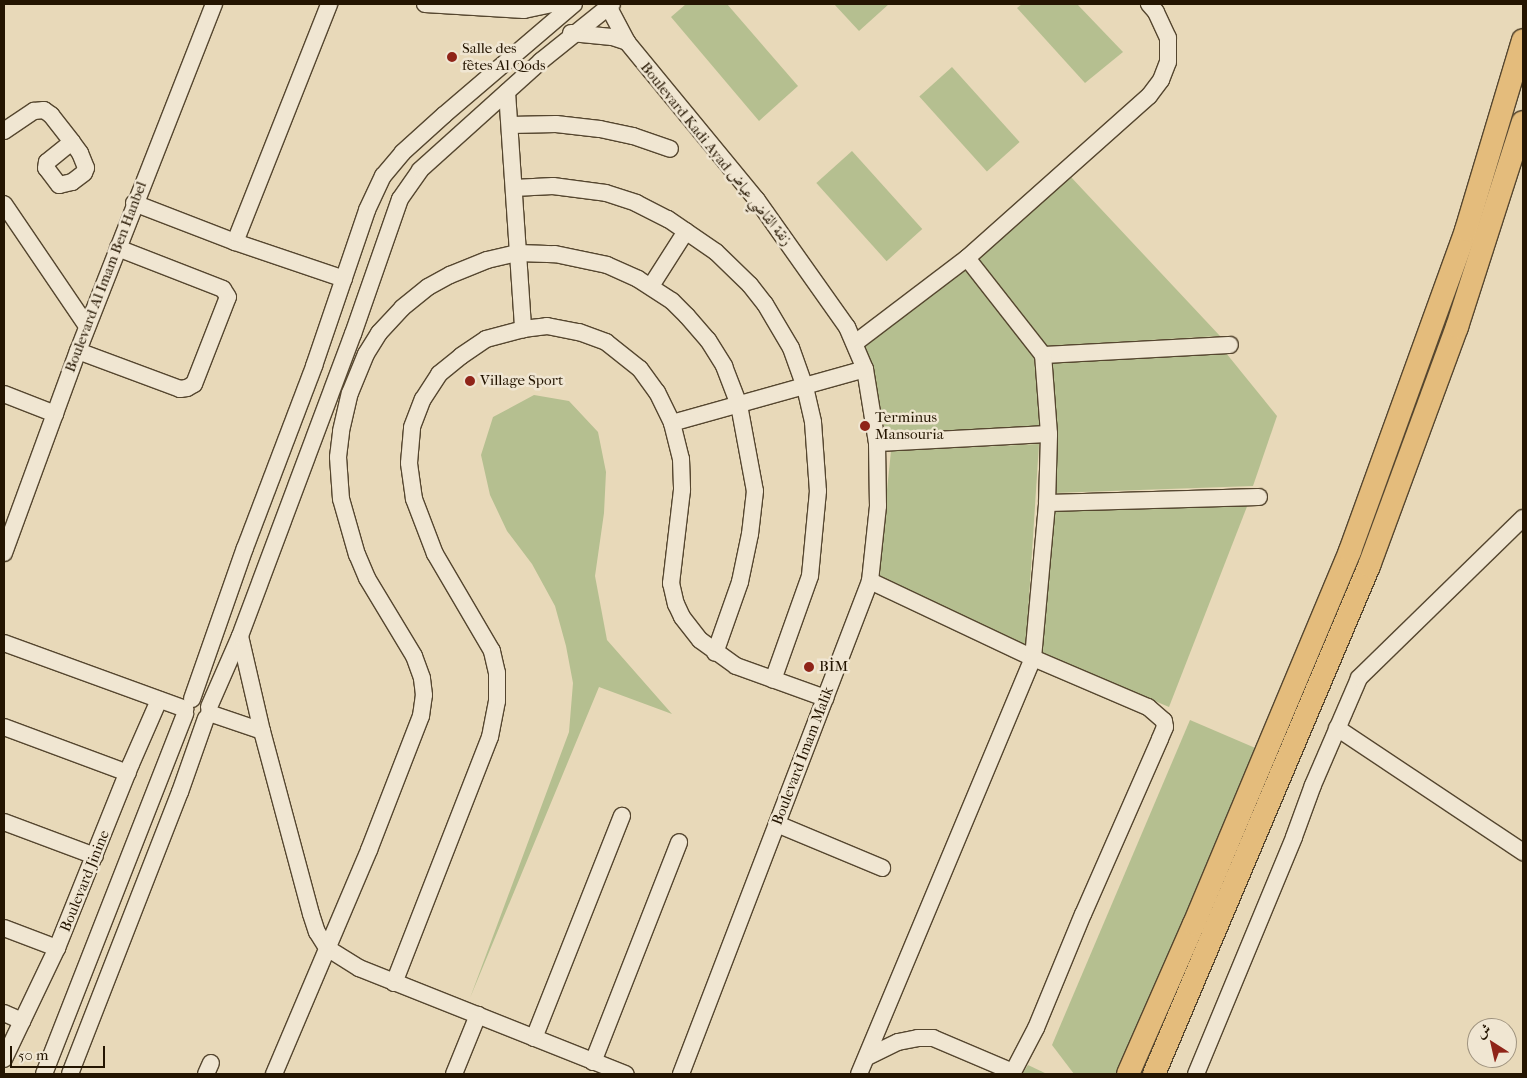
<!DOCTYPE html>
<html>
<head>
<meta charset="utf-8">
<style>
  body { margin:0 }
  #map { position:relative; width:1527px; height:1078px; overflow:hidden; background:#e8d9b9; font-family:"IM FELL French Canon",Amiri,serif }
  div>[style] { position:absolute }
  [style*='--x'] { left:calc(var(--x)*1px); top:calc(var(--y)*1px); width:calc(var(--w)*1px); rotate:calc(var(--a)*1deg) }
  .green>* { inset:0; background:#b5bf90; transform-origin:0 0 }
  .roads { filter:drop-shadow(1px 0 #55462f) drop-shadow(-1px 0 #55462f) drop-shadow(0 1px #55462f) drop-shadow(0 -1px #55462f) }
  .minor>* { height:16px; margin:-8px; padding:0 8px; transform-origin:8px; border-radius:8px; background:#f0e6d2 }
  .highway>* { height:22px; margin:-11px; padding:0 11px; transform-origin:11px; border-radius:11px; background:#e4bc7c }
  .dots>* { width:14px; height:14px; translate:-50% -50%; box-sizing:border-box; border:2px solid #f0e6d2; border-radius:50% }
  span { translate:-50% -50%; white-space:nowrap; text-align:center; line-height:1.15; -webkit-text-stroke:5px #f0e6d2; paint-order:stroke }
  .poi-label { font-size:15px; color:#241501 }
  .left { translate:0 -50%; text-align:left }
  .street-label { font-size:15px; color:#241501 }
  .frame { position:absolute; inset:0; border:5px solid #241501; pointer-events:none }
  .north { position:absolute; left:1467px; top:1018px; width:50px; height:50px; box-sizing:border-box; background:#f0e6d2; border:1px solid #9e927e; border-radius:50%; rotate:325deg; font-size:14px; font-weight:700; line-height:20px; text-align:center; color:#241501 }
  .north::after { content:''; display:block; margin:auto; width:18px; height:22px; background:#8f2418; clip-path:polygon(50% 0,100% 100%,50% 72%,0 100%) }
  .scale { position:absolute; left:10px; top:1046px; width:95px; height:22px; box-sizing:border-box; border:2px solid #241501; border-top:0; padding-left:6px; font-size:15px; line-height:18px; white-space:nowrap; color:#241501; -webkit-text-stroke:4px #f0e6d2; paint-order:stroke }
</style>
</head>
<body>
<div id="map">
  <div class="green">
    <div style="clip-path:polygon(686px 4px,727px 4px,798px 86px,759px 121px,671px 17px)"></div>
    <div style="clip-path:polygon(834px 4px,889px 4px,859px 31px)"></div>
    <div style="clip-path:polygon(1022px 4px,1077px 4px,1123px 52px,1085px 83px,1017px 8px)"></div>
    <div style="left:952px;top:67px;width:101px;height:44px;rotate:48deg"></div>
    <div style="left:852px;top:151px;width:105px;height:48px;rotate:48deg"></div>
    <div style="clip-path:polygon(1070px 176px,1220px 336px,1047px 346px,978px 258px)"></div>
    <div style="clip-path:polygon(971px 264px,1034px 356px,1040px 426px,887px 435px,857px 347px)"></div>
    <div style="clip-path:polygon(1226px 353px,1277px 416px,1253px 486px,1054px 493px,1051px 363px)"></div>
    <div style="clip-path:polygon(534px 395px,569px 401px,598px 432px,606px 472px,604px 513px,595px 576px,607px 640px,672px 714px,599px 687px,470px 998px,569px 732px,573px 683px,566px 646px,555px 606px,532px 564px,507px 531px,490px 495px,481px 455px,493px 417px)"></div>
    <div style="clip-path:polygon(1039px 444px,1026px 645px,878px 577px,891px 451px)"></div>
    <div style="clip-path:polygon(1248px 504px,1169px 707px,1039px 652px,1053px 510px)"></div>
    <div style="clip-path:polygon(1190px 720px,1260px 750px,1116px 1074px,1074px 1074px,1052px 1045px)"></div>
    <div style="clip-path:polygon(1028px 1065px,1047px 1074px,1022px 1074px)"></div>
  </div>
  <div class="roads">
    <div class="minor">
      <div style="--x:425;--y:4;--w:99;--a:3.5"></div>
      <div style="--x:524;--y:10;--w:30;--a:-12"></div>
      <div style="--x:607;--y:4;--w:43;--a:62.2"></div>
      <div style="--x:627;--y:42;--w:205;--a:50.6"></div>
      <div style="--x:757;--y:200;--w:156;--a:54.7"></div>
      <div style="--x:847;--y:327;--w:46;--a:66.8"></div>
      <div style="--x:865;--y:369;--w:75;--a:80.8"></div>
      <div style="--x:877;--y:443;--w:63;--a:89.1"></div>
      <div style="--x:878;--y:506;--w:75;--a:96.1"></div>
      <div style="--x:870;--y:581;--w:528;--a:110.98"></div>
      <div style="--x:571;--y:33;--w:41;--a:5.6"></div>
      <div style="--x:612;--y:37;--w:16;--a:18"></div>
      <div style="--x:507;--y:92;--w:238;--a:86.1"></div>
      <div style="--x:510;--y:125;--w:46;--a:-1.2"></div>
      <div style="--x:556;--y:124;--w:44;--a:6.5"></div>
      <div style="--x:600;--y:129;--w:34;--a:12"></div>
      <div style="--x:633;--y:136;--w:39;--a:19"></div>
      <div style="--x:4;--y:131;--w:36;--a:-34"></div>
      <div style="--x:34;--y:111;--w:10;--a:-6"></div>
      <div style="--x:44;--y:110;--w:9;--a:36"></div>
      <div style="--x:51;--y:115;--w:34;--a:52"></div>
      <div style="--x:72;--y:142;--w:14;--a:54"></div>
      <div style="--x:80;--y:153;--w:16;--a:68"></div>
      <div style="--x:86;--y:168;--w:5;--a:112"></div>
      <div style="--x:84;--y:173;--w:15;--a:143"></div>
      <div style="--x:72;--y:182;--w:13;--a:167"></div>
      <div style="--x:59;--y:185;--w:21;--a:-127"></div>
      <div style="--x:46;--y:168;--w:6;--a:-81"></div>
      <div style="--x:47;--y:162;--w:32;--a:-39"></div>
      <div style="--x:514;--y:188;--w:39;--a:-3"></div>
      <div style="--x:553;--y:186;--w:53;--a:7.5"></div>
      <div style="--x:606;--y:193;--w:32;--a:18"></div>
      <div style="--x:636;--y:203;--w:36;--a:27"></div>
      <div style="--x:668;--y:219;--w:58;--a:34.5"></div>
      <div style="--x:716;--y:252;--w:47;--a:44.1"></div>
      <div style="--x:750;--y:285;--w:24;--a:52"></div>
      <div style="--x:765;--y:304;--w:51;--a:59.4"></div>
      <div style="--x:791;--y:348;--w:41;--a:70.3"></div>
      <div style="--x:805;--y:387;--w:36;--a:77"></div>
      <div style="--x:813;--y:422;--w:69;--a:85.9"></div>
      <div style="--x:818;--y:491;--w:85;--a:95.4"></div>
      <div style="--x:810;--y:576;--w:110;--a:109.6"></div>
      <div style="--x:134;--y:203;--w:108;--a:21.1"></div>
      <div style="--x:235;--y:242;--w:115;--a:18.7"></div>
      <div style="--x:4;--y:204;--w:148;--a:55.8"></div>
      <div style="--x:235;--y:242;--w:256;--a:-68.4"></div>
      <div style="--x:651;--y:286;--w:65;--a:-57.5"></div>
      <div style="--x:855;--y:343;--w:141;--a:-37.2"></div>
      <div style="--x:967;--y:258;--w:244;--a:-41.7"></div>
      <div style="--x:1149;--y:96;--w:20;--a:-53"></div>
      <div style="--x:1161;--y:80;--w:19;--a:-69"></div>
      <div style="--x:1168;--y:62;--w:24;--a:-90"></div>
      <div style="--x:1168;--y:38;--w:29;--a:-115"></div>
      <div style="--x:1156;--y:12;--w:11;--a:-131"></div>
      <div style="--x:78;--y:351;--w:109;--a:20.4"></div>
      <div style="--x:180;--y:389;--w:7;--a:-8"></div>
      <div style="--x:187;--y:388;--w:8;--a:-30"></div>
      <div style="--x:194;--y:384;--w:93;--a:-68.7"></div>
      <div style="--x:228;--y:297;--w:9;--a:-122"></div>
      <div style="--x:223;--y:289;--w:113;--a:-158.7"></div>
      <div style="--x:1043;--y:355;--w:187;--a:-3.1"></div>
      <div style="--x:4;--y:394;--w:55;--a:21.4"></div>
      <div style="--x:672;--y:423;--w:200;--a:-15.6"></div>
      <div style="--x:877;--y:443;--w:172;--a:-3"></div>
      <div style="--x:1047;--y:503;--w:212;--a:-1.6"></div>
      <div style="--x:4;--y:553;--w:215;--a:-69.9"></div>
      <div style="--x:78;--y:351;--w:373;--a:-68.6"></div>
      <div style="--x:870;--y:581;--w:180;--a:25.3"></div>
      <div style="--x:1033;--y:658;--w:125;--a:23.1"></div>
      <div style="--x:1148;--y:707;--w:21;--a:41"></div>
      <div style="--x:1164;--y:721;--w:6;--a:81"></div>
      <div style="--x:1165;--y:727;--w:13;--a:113"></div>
      <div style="--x:1160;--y:739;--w:191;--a:113.7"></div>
      <div style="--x:1083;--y:914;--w:123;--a:112.4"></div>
      <div style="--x:1036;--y:1028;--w:52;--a:117.6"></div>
      <div style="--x:240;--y:636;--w:98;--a:77"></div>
      <div style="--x:262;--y:731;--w:189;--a:75"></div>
      <div style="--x:311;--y:914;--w:19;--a:72"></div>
      <div style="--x:317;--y:932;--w:19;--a:58"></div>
      <div style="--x:327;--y:948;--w:38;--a:32"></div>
      <div style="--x:359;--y:968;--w:287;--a:21.7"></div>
      <div style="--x:4;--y:643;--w:193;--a:20"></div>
      <div style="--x:192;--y:699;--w:160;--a:-70.7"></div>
      <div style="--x:245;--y:548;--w:195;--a:-69.2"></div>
      <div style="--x:314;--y:366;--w:165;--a:-71.2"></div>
      <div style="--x:367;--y:210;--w:38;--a:-65"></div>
      <div style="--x:383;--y:176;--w:30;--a:-50"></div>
      <div style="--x:402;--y:153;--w:57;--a:-42.1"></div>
      <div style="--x:444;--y:115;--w:171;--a:-40.5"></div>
      <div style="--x:209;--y:707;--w:77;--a:-66.4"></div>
      <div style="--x:240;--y:636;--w:322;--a:-69.5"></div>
      <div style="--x:353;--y:334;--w:143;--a:-70.8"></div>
      <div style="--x:400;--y:199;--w:35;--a:-55"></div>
      <div style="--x:420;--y:170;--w:163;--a:-42"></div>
      <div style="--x:541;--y:61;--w:91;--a:-38.8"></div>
      <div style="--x:209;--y:713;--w:56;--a:18.8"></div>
      <div style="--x:4;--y:727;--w:132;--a:20.4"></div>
      <div style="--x:1337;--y:728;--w:224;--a:33.7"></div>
      <div style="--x:4;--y:822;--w:97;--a:20.5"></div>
      <div style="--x:777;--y:824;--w:114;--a:22.7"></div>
      <div style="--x:4;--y:928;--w:57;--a:20.7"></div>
      <div style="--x:394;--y:983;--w:264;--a:-68.7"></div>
      <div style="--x:490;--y:737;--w:37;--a:-79"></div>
      <div style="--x:497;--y:701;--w:28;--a:-90"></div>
      <div style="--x:497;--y:673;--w:23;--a:-103"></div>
      <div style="--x:492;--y:651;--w:113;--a:-120.4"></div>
      <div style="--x:435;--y:554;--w:59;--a:-110.9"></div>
      <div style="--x:414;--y:499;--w:36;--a:-98"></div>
      <div style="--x:409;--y:463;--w:36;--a:-85"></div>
      <div style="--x:412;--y:427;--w:30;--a:-69"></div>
      <div style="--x:423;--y:399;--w:30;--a:-57"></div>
      <div style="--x:439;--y:374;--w:28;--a:-39"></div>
      <div style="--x:461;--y:356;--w:30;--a:-34"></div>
      <div style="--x:486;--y:339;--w:38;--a:-15"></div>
      <div style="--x:523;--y:329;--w:24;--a:-7"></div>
      <div style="--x:547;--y:326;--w:33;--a:11"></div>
      <div style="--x:579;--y:332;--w:29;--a:20"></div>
      <div style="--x:606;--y:342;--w:43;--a:38.5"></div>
      <div style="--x:640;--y:369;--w:29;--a:54"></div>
      <div style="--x:657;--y:392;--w:34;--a:64"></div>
      <div style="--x:672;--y:423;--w:37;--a:76"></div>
      <div style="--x:681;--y:459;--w:31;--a:88"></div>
      <div style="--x:682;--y:490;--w:94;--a:96.7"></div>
      <div style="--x:671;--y:583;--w:22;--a:77"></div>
      <div style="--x:676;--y:604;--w:14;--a:65"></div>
      <div style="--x:682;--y:617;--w:29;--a:52"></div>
      <div style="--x:700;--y:640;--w:44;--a:35.8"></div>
      <div style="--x:736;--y:666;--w:95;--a:19.8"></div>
      <div style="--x:4;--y:1013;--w:20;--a:24"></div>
      <div style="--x:534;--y:1038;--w:239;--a:-68.4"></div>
      <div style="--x:867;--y:1057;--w:34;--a:-26"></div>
      <div style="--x:898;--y:1042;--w:20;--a:-11"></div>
      <div style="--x:918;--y:1038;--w:15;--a:0"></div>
      <div style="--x:933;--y:1038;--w:87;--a:23"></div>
      <div style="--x:4;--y:1059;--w:123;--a:-64.5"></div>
      <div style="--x:57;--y:948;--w:198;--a:-68.1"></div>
      <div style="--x:131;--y:764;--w:70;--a:-66.4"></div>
      <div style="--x:593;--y:1062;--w:236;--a:-68.6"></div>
      <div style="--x:44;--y:1074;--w:387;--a:-68.6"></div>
      <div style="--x:70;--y:1074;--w:303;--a:-68.7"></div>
      <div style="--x:180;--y:792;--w:78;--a:-70.6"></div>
      <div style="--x:206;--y:1074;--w:12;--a:-66"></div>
      <div style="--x:274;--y:1074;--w:243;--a:-67"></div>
      <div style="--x:369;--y:850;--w:144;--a:-68.8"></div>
      <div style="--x:421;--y:716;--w:21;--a:-82"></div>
      <div style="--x:424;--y:695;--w:17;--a:-97"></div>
      <div style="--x:422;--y:678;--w:23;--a:-110"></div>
      <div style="--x:414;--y:656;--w:91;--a:-121.1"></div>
      <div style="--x:367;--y:578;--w:25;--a:-113"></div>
      <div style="--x:357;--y:555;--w:58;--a:-105.9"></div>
      <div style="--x:341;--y:499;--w:42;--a:-94.1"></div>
      <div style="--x:338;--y:457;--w:26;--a:-83"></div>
      <div style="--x:341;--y:431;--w:39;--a:-77"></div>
      <div style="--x:350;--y:393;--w:42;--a:-67.7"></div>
      <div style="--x:366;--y:354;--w:25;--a:-58"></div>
      <div style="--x:379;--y:333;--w:34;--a:-47"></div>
      <div style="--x:402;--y:308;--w:33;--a:-39"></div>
      <div style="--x:428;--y:287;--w:25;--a:-29"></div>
      <div style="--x:450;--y:275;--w:40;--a:-22"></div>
      <div style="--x:487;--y:260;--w:32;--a:-13"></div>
      <div style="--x:518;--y:253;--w:37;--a:2"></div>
      <div style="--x:555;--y:254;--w:53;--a:11.9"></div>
      <div style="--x:607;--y:265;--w:34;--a:24"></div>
      <div style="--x:638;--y:279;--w:40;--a:32.9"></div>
      <div style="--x:672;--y:301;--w:21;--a:45"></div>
      <div style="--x:687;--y:316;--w:32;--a:49"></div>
      <div style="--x:708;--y:340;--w:31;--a:58"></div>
      <div style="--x:724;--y:366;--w:42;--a:69"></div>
      <div style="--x:739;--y:405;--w:87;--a:79.5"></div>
      <div style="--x:755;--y:491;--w:43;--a:96.6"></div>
      <div style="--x:750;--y:534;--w:49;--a:101.8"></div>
      <div style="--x:740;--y:582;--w:75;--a:109.4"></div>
      <div style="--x:454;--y:1074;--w:64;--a:-67.9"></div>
      <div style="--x:859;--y:1074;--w:451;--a:-67.3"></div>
      <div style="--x:1033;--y:658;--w:156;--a:-84.8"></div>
      <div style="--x:1047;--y:503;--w:69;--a:-88.3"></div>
      <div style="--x:1049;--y:434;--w:79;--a:-94.3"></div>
      <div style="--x:1043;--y:355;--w:123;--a:-128.1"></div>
      <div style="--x:1196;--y:1074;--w:256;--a:-67.5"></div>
      <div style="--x:1294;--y:837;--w:55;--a:-69.9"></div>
      <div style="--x:1313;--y:785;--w:116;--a:-66.7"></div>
      <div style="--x:1359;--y:678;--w:229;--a:-44.3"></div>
    </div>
    <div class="highway">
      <div style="--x:1128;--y:1074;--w:164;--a:-66.3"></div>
      <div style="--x:1194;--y:924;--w:404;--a:-67.3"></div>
      <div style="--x:1350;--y:551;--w:341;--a:-70.1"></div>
      <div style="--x:1466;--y:230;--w:198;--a:-73.3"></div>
      <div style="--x:1154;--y:1074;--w:552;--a:-67.06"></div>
      <div style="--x:1369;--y:566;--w:255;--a:-69.8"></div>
      <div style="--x:1457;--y:327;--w:215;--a:-72.2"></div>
    </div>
  </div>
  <div class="dots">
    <div style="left:452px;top:57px;background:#8f2418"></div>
    <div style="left:470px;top:381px;background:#8f2418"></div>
    <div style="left:865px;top:426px;background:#8f2418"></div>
    <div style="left:809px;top:667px;background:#8f2418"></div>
  </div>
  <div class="poi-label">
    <span class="left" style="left:462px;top:57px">Salle des<br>fêtes Al Qods</span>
    <span class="left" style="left:480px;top:381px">Village Sport</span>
    <span class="left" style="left:875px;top:426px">Terminus<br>Mansouria</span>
    <span class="left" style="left:819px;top:667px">BİM</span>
  </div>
  <div class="street-label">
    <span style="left:716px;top:154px;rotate:51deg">Boulevard Kadi Ayad زنقة القاضي عياض</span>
    <span style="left:106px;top:277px;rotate:-69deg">Boulevard Al Imam Ben Hanbel</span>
    <span style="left:803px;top:756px;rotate:-69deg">Boulevard Imam Malik</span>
    <span style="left:85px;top:881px;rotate:-68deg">Boulevard Jinine</span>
  </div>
  <div class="frame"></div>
  <div class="north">ش</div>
  <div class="scale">50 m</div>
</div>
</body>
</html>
